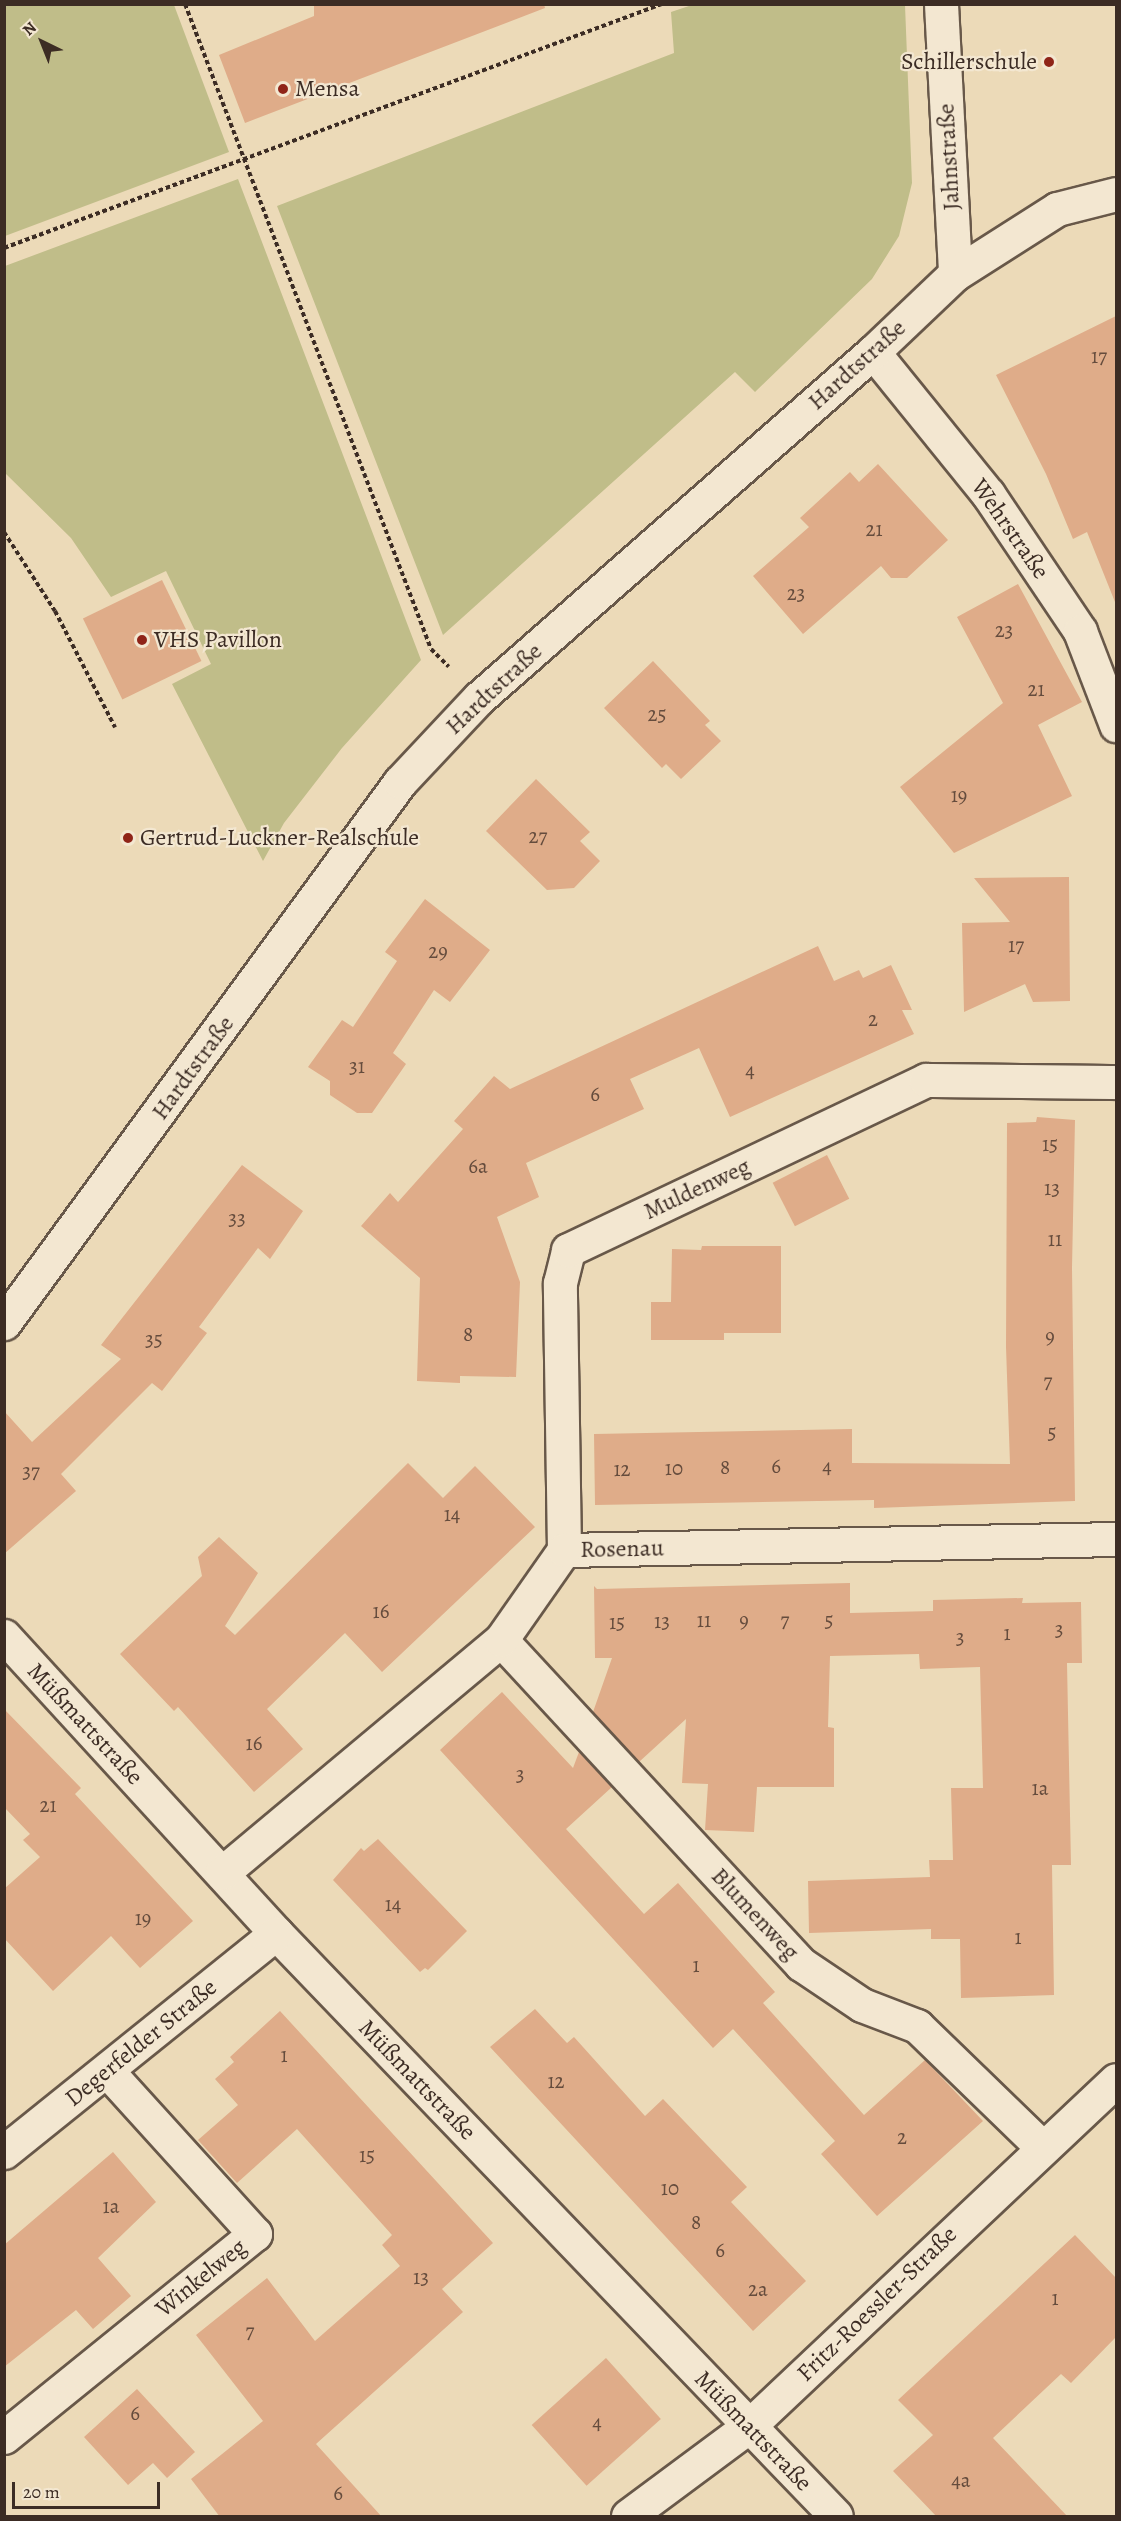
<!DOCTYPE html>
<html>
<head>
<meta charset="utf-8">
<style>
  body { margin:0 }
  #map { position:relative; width:1121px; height:2521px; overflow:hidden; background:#ecdab8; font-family:Alegreya,serif }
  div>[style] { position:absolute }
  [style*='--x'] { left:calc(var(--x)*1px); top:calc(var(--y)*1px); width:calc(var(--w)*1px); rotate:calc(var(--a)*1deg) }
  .green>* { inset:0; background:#c0bd89 }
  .building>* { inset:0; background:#dfac89; transform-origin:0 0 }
  .path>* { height:4px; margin-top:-2px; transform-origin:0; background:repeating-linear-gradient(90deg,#3c2c24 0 4.5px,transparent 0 7.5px) }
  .roads { filter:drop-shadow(2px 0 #685849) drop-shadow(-2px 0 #685849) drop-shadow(0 2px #685849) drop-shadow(0 -2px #685849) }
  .minor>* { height:33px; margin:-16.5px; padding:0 16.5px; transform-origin:16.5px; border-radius:16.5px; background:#f3e7d1 }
  .tertiary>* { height:33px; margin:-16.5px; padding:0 16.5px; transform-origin:16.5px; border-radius:16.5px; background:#f3e7d1 }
  .dots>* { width:16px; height:16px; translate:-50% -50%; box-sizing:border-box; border:3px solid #f3e7d1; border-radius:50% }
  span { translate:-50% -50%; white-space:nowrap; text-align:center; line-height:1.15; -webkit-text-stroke:4.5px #f3e7d1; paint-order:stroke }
  .number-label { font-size:21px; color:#654c3d }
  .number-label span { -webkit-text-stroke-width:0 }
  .poi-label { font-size:24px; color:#3c2c24 }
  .right { translate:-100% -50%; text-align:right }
  .left { translate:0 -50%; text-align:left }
  .street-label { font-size:24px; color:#3c2c24 }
  .frame { position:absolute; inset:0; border:6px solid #3c2c24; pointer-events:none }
  .north { position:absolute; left:12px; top:12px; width:60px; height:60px; -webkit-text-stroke:4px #f3e7d1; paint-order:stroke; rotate:317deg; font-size:16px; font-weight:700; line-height:24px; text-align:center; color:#3c2c24 }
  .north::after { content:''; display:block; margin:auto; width:21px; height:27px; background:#3c2c24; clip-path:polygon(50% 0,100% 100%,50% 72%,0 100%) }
  .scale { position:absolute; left:12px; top:2482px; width:148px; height:27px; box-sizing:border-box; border:3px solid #3c2c24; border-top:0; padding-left:8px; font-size:18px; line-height:21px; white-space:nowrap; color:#3c2c24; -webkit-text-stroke:4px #f3e7d1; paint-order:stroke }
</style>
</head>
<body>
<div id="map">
  <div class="green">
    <div style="clip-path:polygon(5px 4px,174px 5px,229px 152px,5px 236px)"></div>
    <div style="clip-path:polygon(692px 5px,905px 5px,912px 183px,899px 236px,872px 279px,755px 392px,735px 372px,443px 635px,277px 206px,674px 53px,671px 12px)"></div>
    <div style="clip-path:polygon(238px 179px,421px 660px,342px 748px,284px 823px,263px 861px,172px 684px,211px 664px,166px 571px,111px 597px,71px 538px,4px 472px,5px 266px)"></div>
  </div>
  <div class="building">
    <div style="clip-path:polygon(314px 4px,544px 4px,545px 8px,245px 123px,219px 55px,314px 16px)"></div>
    <div style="clip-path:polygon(1116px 316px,1116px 602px,1115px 602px,1087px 532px,1073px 539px,1046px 474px,996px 375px)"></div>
    <div style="clip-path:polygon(878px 464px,948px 540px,907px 578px,891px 578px,881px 566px,803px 634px,753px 576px,809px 527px,800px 518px,850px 472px,859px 482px)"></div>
    <div style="left:162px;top:580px;width:90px;height:88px;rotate:64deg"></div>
    <div style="clip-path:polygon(1018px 584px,1082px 702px,1038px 725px,1072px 796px,954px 853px,900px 787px,1003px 703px,957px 617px)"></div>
    <div style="clip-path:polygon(653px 661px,710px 721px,705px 725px,721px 741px,681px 779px,666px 764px,662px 768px,604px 708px)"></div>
    <div style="clip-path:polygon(536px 779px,590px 832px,580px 841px,600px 861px,574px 888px,547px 890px,486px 831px)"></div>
    <div style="clip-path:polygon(1069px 877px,1070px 1001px,1033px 1002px,1025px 984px,964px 1012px,962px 923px,1010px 922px,974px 878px)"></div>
    <div style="clip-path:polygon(425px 899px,490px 950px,450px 1002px,434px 990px,393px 1053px,406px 1064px,372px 1113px,357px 1113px,330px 1095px,330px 1081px,308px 1067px,342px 1020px,353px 1027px,397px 961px,385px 952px)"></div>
    <div style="clip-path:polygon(818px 946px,834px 981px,859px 970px,863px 978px,891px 965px,912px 1010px,902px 1010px,914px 1034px,730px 1117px,699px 1048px,630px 1079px,644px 1109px,526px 1163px,539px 1197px,497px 1217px,520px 1282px,516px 1377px,460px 1376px,460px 1383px,417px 1381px,420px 1278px,361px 1226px,390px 1193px,398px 1202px,463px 1129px,454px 1121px,494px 1076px,510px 1089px)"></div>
    <div style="clip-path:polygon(1037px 1117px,1075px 1120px,1072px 1268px,1075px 1501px,874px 1508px,874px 1500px,595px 1505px,594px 1434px,852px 1429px,852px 1463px,1010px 1464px,1006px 1347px,1007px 1123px,1036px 1122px)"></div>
    <div style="left:827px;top:1155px;width:49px;height:61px;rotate:63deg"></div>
    <div style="clip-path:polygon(242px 1165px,303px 1211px,270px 1259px,258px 1248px,199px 1327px,207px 1333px,162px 1391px,152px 1383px,61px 1474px,76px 1491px,4px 1554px,4px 1411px,32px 1442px,121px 1359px,101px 1345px)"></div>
    <div style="clip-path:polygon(702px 1246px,781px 1246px,781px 1333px,724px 1333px,724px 1340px,651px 1340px,651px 1302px,671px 1302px,672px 1249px,701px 1250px)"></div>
    <div style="clip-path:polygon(408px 1463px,443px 1498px,475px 1466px,535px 1527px,382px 1672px,345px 1633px,267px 1709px,303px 1749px,254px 1792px,178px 1707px,174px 1711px,120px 1654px,202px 1576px,198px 1557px,219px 1537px,258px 1573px,225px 1626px,235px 1635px)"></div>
    <div style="clip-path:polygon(850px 1583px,850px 1613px,933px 1611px,933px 1600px,1023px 1598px,1022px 1603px,1081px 1602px,1082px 1663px,1067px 1663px,1071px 1865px,1052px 1865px,1054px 1995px,961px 1998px,960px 1939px,931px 1939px,931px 1929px,809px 1933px,808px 1881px,930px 1877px,929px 1860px,953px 1860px,951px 1788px,983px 1788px,980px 1667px,920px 1669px,919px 1654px,830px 1656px,828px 1727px,834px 1728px,834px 1787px,757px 1787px,754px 1832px,705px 1830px,708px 1784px,682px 1783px,686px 1719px,639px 1762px,593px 1712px,612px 1658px,595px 1658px,594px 1586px,597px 1589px)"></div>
    <div style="clip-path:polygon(502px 1692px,573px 1768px,579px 1752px,612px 1787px,566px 1829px,644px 1914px,678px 1883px,775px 1992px,763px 2003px,864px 2115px,925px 2060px,983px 2121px,877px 2216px,821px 2154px,835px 2141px,733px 2029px,713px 2048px,440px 1750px)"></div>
    <div style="clip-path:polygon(4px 1709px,81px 1788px,75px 1794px,193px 1921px,140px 1968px,111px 1936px,53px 1991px,4px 1938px,4px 1889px,40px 1857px,23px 1840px,30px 1834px,4px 1807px)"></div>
    <div style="clip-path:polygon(378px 1839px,467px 1931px,428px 1970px,425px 1968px,420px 1972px,333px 1880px,361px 1848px,364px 1851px)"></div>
    <div style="clip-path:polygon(535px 2009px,567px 2043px,574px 2037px,645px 2116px,663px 2099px,747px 2187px,731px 2202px,806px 2281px,753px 2331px,490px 2047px)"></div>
    <div style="clip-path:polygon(280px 2011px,493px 2243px,442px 2289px,463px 2312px,316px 2444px,382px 2517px,220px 2517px,191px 2479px,263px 2421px,196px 2335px,267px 2278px,315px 2341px,400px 2266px,382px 2245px,392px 2235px,297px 2129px,237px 2183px,198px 2140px,238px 2105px,215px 2079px,234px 2062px,230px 2057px)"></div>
    <div style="clip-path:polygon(113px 2152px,156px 2202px,98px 2258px,131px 2296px,93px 2329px,76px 2310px,4px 2367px,4px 2245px)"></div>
    <div style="clip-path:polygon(1075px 2235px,1116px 2278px,1116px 2337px,1071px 2383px,1061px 2374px,993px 2438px,1068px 2517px,937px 2517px,893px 2471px,933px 2435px,898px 2400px)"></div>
    <div style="left:606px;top:2358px;width:82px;height:100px;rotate:48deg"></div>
    <div style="clip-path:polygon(137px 2389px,195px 2452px,167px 2478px,153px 2463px,128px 2485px,84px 2437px)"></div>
  </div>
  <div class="path">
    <div style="--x:185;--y:4;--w:690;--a:69.12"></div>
    <div style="--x:431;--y:649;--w:25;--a:45"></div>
    <div style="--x:4;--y:248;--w:702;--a:-20.35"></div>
    <div style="--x:4;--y:532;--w:94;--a:57.2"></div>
    <div style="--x:55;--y:611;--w:131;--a:62.7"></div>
  </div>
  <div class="roads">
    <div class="minor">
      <div style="--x:941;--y:4;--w:270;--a:87"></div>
      <div style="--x:873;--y:352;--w:183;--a:51"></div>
      <div style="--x:988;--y:494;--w:165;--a:56.1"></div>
      <div style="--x:1080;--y:631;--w:101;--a:69"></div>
      <div style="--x:564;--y:1550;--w:267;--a:-90.9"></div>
      <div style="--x:560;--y:1283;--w:34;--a:-76"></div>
      <div style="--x:568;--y:1250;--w:396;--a:-25.4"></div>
      <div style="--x:926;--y:1080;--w:190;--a:0.6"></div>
      <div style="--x:4;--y:1636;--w:403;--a:47.5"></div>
      <div style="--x:276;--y:1933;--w:808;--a:46.15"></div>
      <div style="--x:501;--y:1640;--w:442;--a:47.2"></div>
      <div style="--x:801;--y:1964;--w:73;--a:33.9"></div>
      <div style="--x:862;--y:2005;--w:59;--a:20.9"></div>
      <div style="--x:917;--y:2026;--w:174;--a:44.1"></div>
      <div style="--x:222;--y:1873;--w:363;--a:-39.9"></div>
      <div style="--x:501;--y:1640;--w:110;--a:-55"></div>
      <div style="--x:564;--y:1550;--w:552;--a:-1.14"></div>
      <div style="--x:4;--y:2152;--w:349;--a:-38.8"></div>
      <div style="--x:4;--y:2437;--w:323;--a:-39"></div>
      <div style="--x:255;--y:2234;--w:219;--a:-132.2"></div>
      <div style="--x:628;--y:2516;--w:151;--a:-36.6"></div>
      <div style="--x:749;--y:2426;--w:504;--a:-43.31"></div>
    </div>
    <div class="tertiary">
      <div style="--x:4;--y:1323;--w:670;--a:-53.8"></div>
      <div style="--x:400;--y:782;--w:115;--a:-46.8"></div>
      <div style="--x:479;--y:698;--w:524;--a:-41.29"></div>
      <div style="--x:873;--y:352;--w:113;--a:-43.6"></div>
      <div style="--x:955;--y:274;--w:121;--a:-32.5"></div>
      <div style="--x:1057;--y:209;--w:61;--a:-14.3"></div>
    </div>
  </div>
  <div class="dots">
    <div style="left:1049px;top:62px;background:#8f2418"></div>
    <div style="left:283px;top:89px;background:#8f2418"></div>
    <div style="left:142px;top:640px;background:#8f2418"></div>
    <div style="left:128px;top:838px;background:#8f2418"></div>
  </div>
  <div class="number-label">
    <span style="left:1099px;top:356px">17</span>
    <span style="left:874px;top:529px">21</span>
    <span style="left:796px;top:593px">23</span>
    <span style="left:1004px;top:630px">23</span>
    <span style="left:1036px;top:689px">21</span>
    <span style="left:657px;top:714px">25</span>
    <span style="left:959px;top:795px">19</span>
    <span style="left:538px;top:836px">27</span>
    <span style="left:1016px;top:945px">17</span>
    <span style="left:438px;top:951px">29</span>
    <span style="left:873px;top:1019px">2</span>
    <span style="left:357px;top:1066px">31</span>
    <span style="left:750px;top:1070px">4</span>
    <span style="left:595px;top:1094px">6</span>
    <span style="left:1050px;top:1144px">15</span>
    <span style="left:478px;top:1166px">6a</span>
    <span style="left:1052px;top:1188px">13</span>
    <span style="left:237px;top:1218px">33</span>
    <span style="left:1055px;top:1239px">11</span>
    <span style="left:468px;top:1334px">8</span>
    <span style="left:1050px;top:1336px">9</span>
    <span style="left:154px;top:1339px">35</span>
    <span style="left:1048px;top:1381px">7</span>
    <span style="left:1052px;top:1432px">5</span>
    <span style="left:776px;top:1466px">6</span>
    <span style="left:827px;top:1466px">4</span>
    <span style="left:725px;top:1467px">8</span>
    <span style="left:674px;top:1468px">10</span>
    <span style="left:622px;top:1469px">12</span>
    <span style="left:31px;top:1471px">37</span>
    <span style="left:452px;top:1514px">14</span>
    <span style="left:381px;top:1611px">16</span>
    <span style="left:704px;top:1620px">11</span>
    <span style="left:744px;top:1620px">9</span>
    <span style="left:785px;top:1620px">7</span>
    <span style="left:829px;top:1620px">5</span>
    <span style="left:662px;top:1621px">13</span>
    <span style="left:617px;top:1622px">15</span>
    <span style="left:1059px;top:1629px">3</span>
    <span style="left:1007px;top:1633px">1</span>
    <span style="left:960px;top:1637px">3</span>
    <span style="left:254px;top:1743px">16</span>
    <span style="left:520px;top:1774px">3</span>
    <span style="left:1040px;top:1788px">1a</span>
    <span style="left:48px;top:1805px">21</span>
    <span style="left:393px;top:1904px">14</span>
    <span style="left:143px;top:1918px">19</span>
    <span style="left:1018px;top:1937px">1</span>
    <span style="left:696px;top:1965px">1</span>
    <span style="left:284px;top:2055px">1</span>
    <span style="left:556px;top:2081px">12</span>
    <span style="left:902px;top:2137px">2</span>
    <span style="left:367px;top:2155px">15</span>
    <span style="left:670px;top:2188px">10</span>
    <span style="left:111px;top:2206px">1a</span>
    <span style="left:696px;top:2222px">8</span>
    <span style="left:720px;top:2250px">6</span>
    <span style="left:421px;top:2277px">13</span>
    <span style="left:758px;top:2289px">2a</span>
    <span style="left:1055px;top:2298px">1</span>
    <span style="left:250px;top:2331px">7</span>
    <span style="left:135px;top:2413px">6</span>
    <span style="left:597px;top:2422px">4</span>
    <span style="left:961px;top:2480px">4a</span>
    <span style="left:338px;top:2493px">6</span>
  </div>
  <div class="poi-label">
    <span class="right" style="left:1037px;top:62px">Schillerschule</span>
    <span class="left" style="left:295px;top:89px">Mensa</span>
    <span class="left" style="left:154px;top:640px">VHS Pavillon</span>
    <span class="left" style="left:140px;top:838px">Gertrud-Luckner-Realschule</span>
  </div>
  <div class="street-label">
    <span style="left:949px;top:157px;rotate:-93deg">Jahnstraße</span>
    <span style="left:857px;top:365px;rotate:-42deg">Hardtstraße</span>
    <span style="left:1010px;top:529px;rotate:55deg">Wehrstraße</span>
    <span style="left:494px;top:689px;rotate:-43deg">Hardtstraße</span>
    <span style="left:193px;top:1068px;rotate:-54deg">Hardtstraße</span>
    <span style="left:697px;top:1189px;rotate:-25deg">Muldenweg</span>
    <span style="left:622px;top:1549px;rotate:-1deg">Rosenau</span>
    <span style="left:85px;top:1724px;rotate:47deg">Müßmattstraße</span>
    <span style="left:755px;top:1914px;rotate:47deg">Blumenweg</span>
    <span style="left:141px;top:2043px;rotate:-39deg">Degerfelder Straße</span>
    <span style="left:417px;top:2080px;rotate:46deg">Müßmattstraße</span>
    <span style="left:201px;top:2278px;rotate:-39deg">Winkelweg</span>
    <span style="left:877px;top:2304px;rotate:-44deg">Fritz-Roessler-Straße</span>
    <span style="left:753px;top:2431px;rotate:46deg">Müßmattstraße</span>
  </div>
  <div class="frame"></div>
  <div class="north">N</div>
  <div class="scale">20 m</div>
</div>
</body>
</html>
